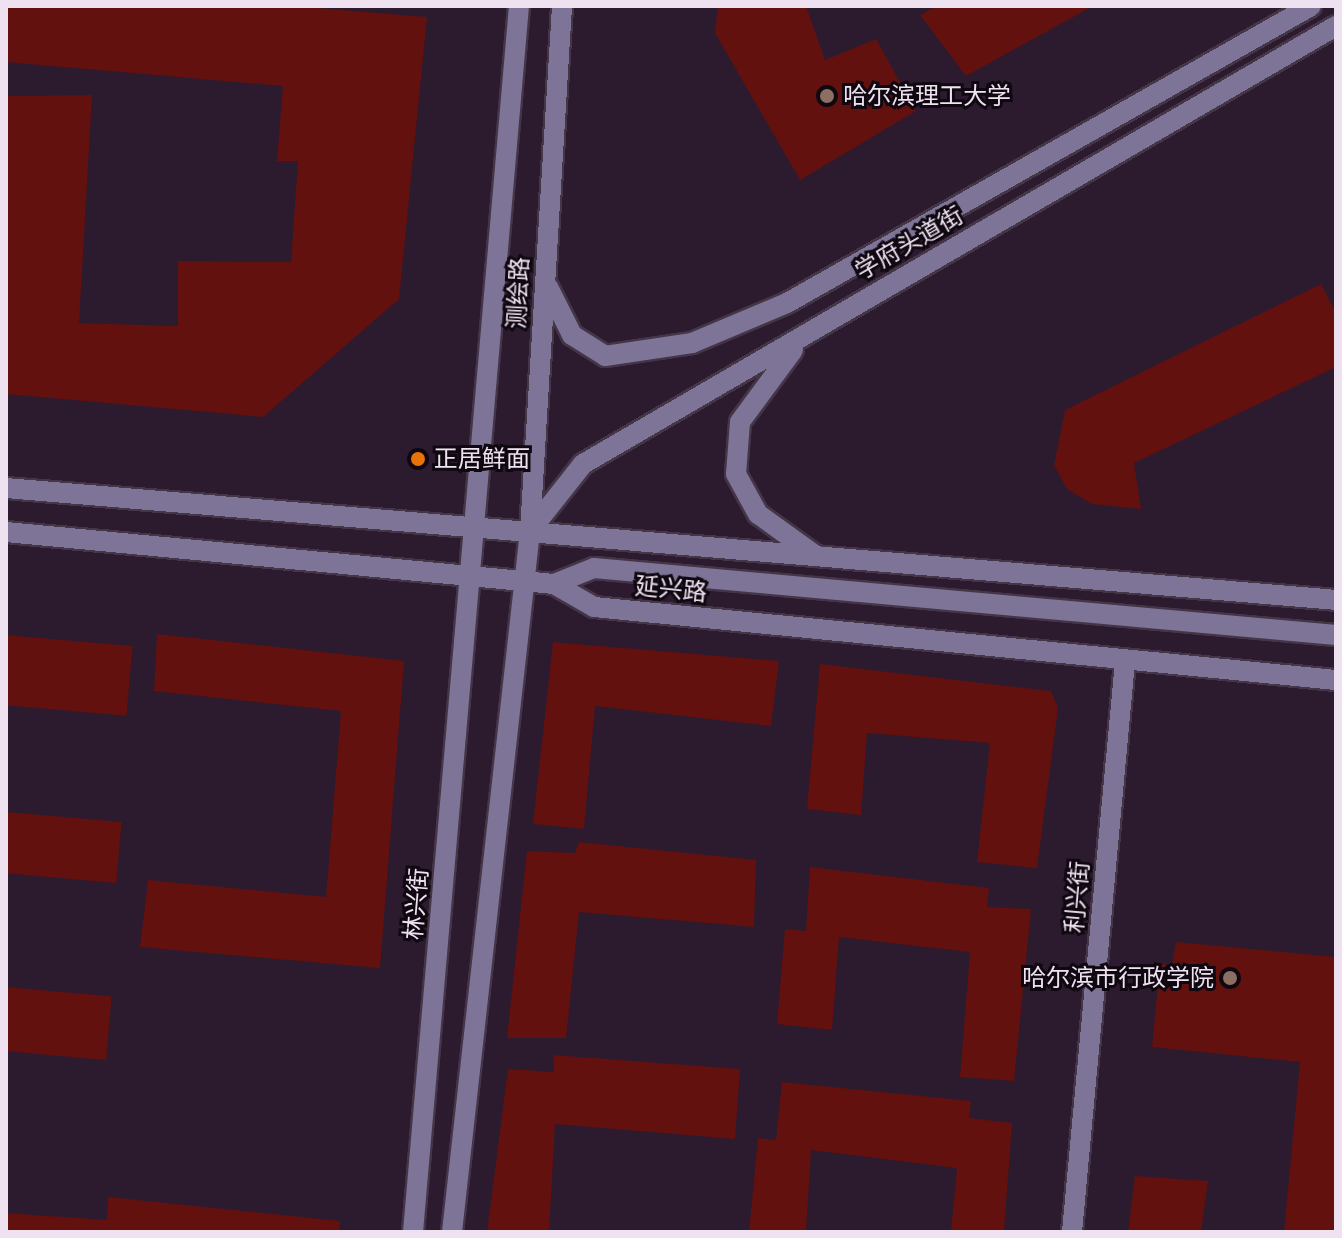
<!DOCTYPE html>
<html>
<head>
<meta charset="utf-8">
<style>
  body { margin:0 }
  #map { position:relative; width:1342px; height:1238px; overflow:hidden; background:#2c1a2f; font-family:"Public Sans","Noto Sans SC",sans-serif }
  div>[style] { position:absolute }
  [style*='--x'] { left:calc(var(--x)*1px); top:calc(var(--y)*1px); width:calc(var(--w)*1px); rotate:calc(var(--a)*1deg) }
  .building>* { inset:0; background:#62110f; transform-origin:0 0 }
  .roads { filter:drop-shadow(2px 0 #443547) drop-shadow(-2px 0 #443547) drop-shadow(0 2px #443547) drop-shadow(0 -2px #443547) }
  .secondary>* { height:20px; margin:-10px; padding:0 10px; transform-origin:10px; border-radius:10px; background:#7e7498 }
  .dots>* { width:22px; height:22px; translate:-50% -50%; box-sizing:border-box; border:4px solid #100811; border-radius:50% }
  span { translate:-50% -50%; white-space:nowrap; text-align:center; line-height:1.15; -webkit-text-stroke:6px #100811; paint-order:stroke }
  .poi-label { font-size:24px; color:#eee2f1 }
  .left { translate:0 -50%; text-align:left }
  .right { translate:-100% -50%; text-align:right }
  .street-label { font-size:24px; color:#eee2f1 }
  .frame { position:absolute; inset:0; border:8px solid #eee2f1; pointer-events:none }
</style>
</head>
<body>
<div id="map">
  <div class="building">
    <div style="clip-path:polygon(6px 6px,293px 6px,427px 17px,399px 299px,263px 417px,6px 394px,6px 96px,92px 95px,79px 323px,178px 326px,178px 261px,291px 262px,298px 161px,277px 161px,283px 86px,6px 62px)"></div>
    <div style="clip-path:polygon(718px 6px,806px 6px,825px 60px,876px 39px,916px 111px,800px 180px,715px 33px)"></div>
    <div style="clip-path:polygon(937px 6px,1093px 6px,966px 76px,920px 15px)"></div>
    <div style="clip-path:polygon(1321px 284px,1336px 313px,1336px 367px,1134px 463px,1141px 509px,1092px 504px,1067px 489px,1054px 465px,1065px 410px)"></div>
    <div style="clip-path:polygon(157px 634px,404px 661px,380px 968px,140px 947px,148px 880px,326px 897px,341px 711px,154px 691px)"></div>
    <div style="left:6px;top:635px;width:127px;height:70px;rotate:5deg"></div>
    <div style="clip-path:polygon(553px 642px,779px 661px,771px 726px,595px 706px,584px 829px,533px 824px)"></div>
    <div style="clip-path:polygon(820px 664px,1051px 691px,1058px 708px,1037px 868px,977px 862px,990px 743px,867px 733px,861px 815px,807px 809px)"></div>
    <div style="left:6px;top:812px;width:116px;height:61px;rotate:5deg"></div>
    <div style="clip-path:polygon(579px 842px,756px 860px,754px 927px,579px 912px,566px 1038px,507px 1038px,527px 851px,575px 853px)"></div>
    <div style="clip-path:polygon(810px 867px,989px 888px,987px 907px,1031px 909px,1014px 1081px,960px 1077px,970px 952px,839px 937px,832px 1030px,777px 1024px,785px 929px,806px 931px)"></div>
    <div style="clip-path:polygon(1176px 942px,1336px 957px,1336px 1232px,1284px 1232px,1300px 1062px,1152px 1047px,1160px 964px,1172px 965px)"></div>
    <div style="left:6px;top:987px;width:106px;height:64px;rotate:5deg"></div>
    <div style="clip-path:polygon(553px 1055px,740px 1069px,735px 1139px,555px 1124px,549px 1232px,487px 1232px,508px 1069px,554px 1072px)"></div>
    <div style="clip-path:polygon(782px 1082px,971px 1101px,969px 1118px,1012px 1123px,1004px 1232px,951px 1232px,957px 1168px,811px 1150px,806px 1232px,749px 1232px,758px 1138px,776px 1140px)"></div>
    <div style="clip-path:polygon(1135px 1176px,1208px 1181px,1201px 1232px,1128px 1232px)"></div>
    <div style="clip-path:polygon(108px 1197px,340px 1221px,339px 1232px,6px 1232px,6px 1213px,107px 1220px)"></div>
  </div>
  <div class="roads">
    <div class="secondary">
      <div style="--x:548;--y:287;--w:54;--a:63.4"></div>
      <div style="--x:572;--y:335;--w:39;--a:32"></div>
      <div style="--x:605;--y:356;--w:88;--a:-8.5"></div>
      <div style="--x:692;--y:343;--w:103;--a:-22.8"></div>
      <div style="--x:787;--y:303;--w:602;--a:-29.54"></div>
      <div style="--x:793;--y:350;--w:89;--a:126.4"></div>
      <div style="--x:740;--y:422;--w:52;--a:94.4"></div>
      <div style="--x:736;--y:474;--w:46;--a:61.2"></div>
      <div style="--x:758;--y:514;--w:72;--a:35.9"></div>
      <div style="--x:6;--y:488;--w:1335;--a:4.81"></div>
      <div style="--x:530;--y:531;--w:85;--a:-51.7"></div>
      <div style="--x:583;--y:464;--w:871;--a:-30.19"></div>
      <div style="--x:6;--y:532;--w:550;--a:5.42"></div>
      <div style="--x:554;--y:584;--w:46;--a:29.9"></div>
      <div style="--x:594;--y:607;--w:746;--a:5.62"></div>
      <div style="--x:554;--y:584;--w:43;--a:-21.8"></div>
      <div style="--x:594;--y:568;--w:745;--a:5.16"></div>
      <div style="--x:413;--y:1232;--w:1231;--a:-85.06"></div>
      <div style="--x:452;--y:1232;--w:705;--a:-83.65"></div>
      <div style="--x:530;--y:531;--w:526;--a:-86.51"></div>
      <div style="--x:1072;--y:1232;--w:572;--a:-84.69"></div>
    </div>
  </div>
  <div class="dots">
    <div style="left:827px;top:96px;background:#8d6e63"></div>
    <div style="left:418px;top:459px;background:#e8710a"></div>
    <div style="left:1230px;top:978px;background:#8d6e63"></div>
  </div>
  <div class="poi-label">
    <span class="left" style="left:843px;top:96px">哈尔滨理工大学</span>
    <span class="left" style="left:434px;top:459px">正居鲜面</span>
    <span class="right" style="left:1214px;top:978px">哈尔滨市行政学院</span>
  </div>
  <div class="street-label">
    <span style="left:909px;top:243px;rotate:-30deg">学府头道街</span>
    <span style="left:518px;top:293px;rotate:-87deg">测绘路</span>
    <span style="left:671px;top:589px;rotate:6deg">延兴路</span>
    <span style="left:1077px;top:897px;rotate:-85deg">利兴街</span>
    <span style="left:416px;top:904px;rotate:-85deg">林兴街</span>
  </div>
  <div class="frame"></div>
</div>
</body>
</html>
